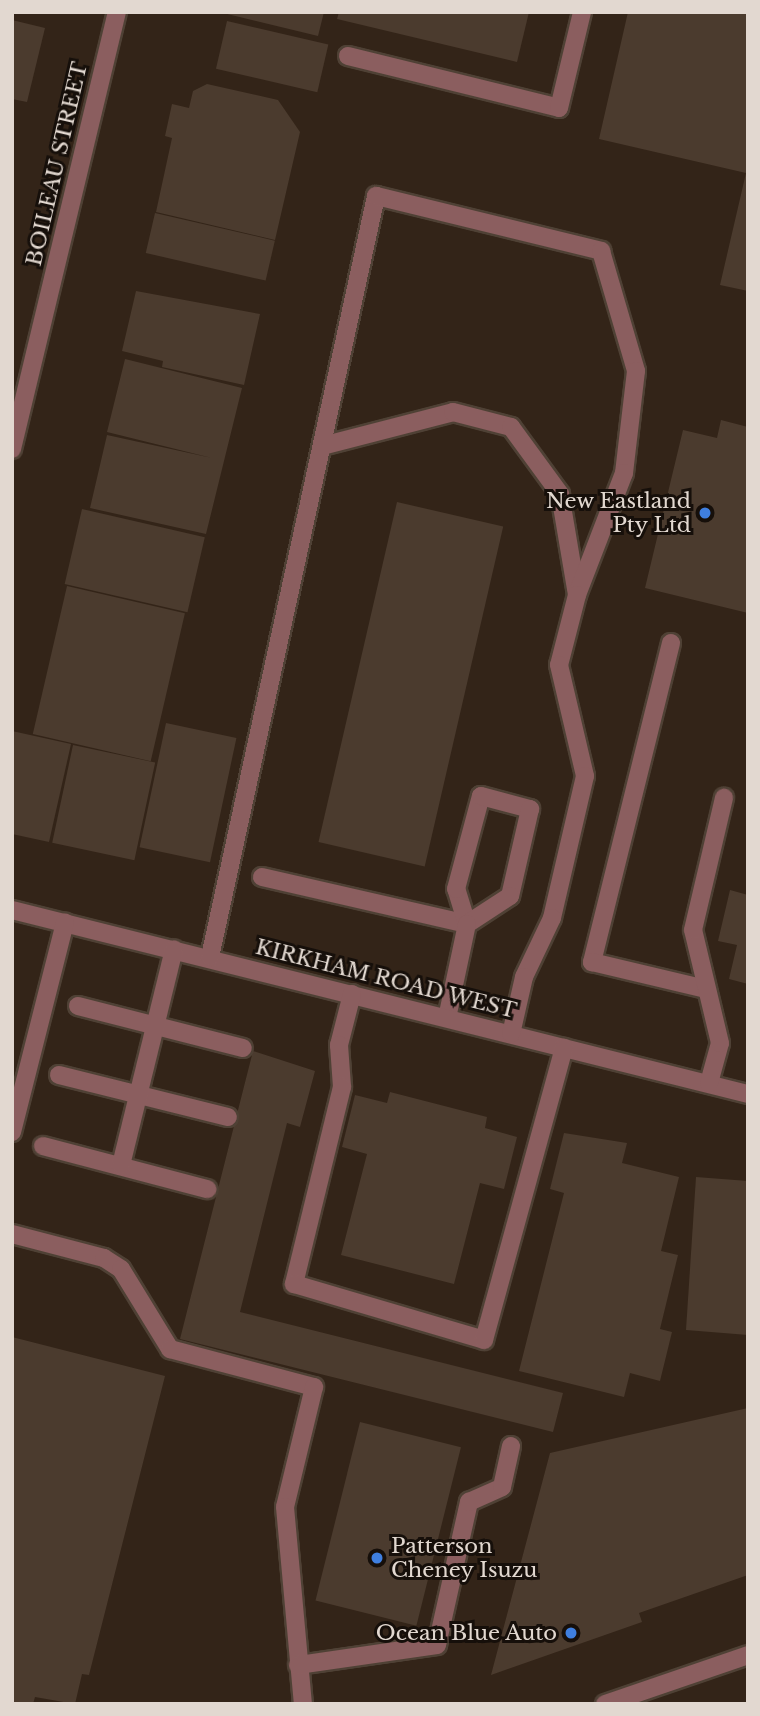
<!DOCTYPE html>
<html>
<head>
<meta charset="utf-8">
<style>
  body { margin:0 }
  #map { position:relative; width:760px; height:1716px; overflow:hidden; background:#332418; font-family:"Libre Baskerville",serif }
  div>[style] { position:absolute }
  [style*='--x'] { left:calc(var(--x)*1px); top:calc(var(--y)*1px); width:calc(var(--w)*1px); rotate:calc(var(--a)*1deg) }
  .building>* { inset:0; background:#4b3b2e; transform-origin:0 0 }
  .roads { filter:drop-shadow(2px 0 #4f4135) drop-shadow(-2px 0 #4f4135) drop-shadow(0 2px #4f4135) drop-shadow(0 -2px #4f4135) }
  .minor>* { height:18px; margin:-9px; padding:0 9px; transform-origin:9px; border-radius:9px; background:#8b5e5f }
  .dots>* { width:19px; height:19px; translate:-50% -50%; box-sizing:border-box; border:4px solid #160f0a; border-radius:50% }
  span { translate:-50% -50%; white-space:nowrap; text-align:center; line-height:1.15; -webkit-text-stroke:6px #160f0a; paint-order:stroke }
  .street-label { font-size:21px; color:#e2d8d0 }
  .poi-label { font-size:21px; color:#e2d8d0 }
  .right { translate:-100% -50%; text-align:right }
  .left { translate:0 -50%; text-align:left }
  .frame { position:absolute; inset:0; border:14px solid #e2d8d0; pointer-events:none }
</style>
</head>
<body>
<div id="map">
  <div class="building">
    <div style="clip-path:polygon(219px 12px,324px 12px,318px 36px)"></div>
    <div style="clip-path:polygon(339px 12px,529px 12px,517px 62px,337px 19px)"></div>
    <div style="clip-path:polygon(628px 12px,748px 12px,748px 291px,720px 285px,746px 173px,599px 139px)"></div>
    <div style="clip-path:polygon(12px 20px,45px 28px,27px 102px,12px 99px)"></div>
    <div style="left:227px;top:21px;width:104px;height:49px;rotate:13deg"></div>
    <div style="clip-path:polygon(207px 84px,278px 100px,300px 132px,275px 240px,156px 212px,172px 138px,165px 136px,172px 104px,189px 108px,193px 91px)"></div>
    <div style="left:155px;top:213px;width:123px;height:41px;rotate:13deg"></div>
    <div style="clip-path:polygon(136px 291px,260px 314px,244px 385px,162px 367px,163px 361px,122px 351px)"></div>
    <div style="clip-path:polygon(125px 359px,242px 388px,206px 534px,90px 508px,107px 435px,212px 458px,107px 432px)"></div>
    <div style="clip-path:polygon(721px 420px,748px 427px,748px 613px,645px 588px,683px 430px,717px 438px)"></div>
    <div style="left:397px;top:502px;width:109px;height:349px;rotate:13deg"></div>
    <div style="left:82px;top:509px;width:126px;height:77px;rotate:13deg"></div>
    <div style="left:67px;top:586px;width:121px;height:152px;rotate:13deg"></div>
    <div style="left:166px;top:723px;width:72px;height:127px;rotate:12deg"></div>
    <div style="clip-path:polygon(12px 731px,71px 744px,49px 842px,12px 834px)"></div>
    <div style="left:73px;top:745px;width:84px;height:100px;rotate:12deg"></div>
    <div style="clip-path:polygon(730px 890px,748px 895px,748px 984px,729px 979px,737px 945px,718px 941px)"></div>
    <div style="clip-path:polygon(253px 1051px,315px 1071px,300px 1127px,287px 1123px,240px 1312px,563px 1393px,553px 1432px,180px 1339px)"></div>
    <div style="clip-path:polygon(390px 1092px,487px 1117px,485px 1128px,517px 1137px,504px 1189px,480px 1183px,454px 1284px,341px 1255px,367px 1154px,342px 1147px,355px 1095px,387px 1103px)"></div>
    <div style="clip-path:polygon(564px 1133px,627px 1143px,622px 1163px,679px 1177px,661px 1251px,678px 1255px,660px 1329px,672px 1332px,660px 1381px,630px 1373px,624px 1397px,519px 1371px,564px 1193px,550px 1189px)"></div>
    <div style="clip-path:polygon(696px 1177px,748px 1181px,748px 1335px,686px 1330px)"></div>
    <div style="clip-path:polygon(12px 1337px,165px 1376px,89px 1675px,82px 1674px,75px 1704px,35px 1697px,33px 1704px,12px 1704px)"></div>
    <div style="clip-path:polygon(748px 1408px,748px 1575px,639px 1613px,642px 1622px,491px 1675px,550px 1453px)"></div>
    <div style="left:360px;top:1422px;width:104px;height:184px;rotate:14deg"></div>
  </div>
  <div class="roads">
    <div class="minor">
      <div style="--x:348;--y:56;--w:217;--a:13.8"></div>
      <div style="--x:559;--y:108;--w:99;--a:-76.5"></div>
      <div style="--x:322;--y:446;--w:135;--a:-14.5"></div>
      <div style="--x:453;--y:412;--w:60;--a:14.5"></div>
      <div style="--x:511;--y:427;--w:83;--a:53.8"></div>
      <div style="--x:560;--y:494;--w:102;--a:80.4"></div>
      <div style="--x:12;--y:449;--w:449;--a:-76.5"></div>
      <div style="--x:671;--y:643;--w:329;--a:103.9"></div>
      <div style="--x:592;--y:962;--w:117;--a:13.3"></div>
      <div style="--x:262;--y:877;--w:210;--a:12.9"></div>
      <div style="--x:467;--y:924;--w:37;--a:-107"></div>
      <div style="--x:456;--y:889;--w:96;--a:-75"></div>
      <div style="--x:481;--y:796;--w:51;--a:14.9"></div>
      <div style="--x:530;--y:809;--w:89;--a:102.9"></div>
      <div style="--x:510;--y:896;--w:51;--a:146.9"></div>
      <div style="--x:467;--y:924;--w:96;--a:102"></div>
      <div style="--x:12;--y:910;--w:759;--a:14.04"></div>
      <div style="--x:210;--y:957;--w:779;--a:-77.69"></div>
      <div style="--x:376;--y:196;--w:232;--a:13.7"></div>
      <div style="--x:601;--y:251;--w:125;--a:73.7"></div>
      <div style="--x:636;--y:371;--w:103;--a:96.7"></div>
      <div style="--x:624;--y:473;--w:131;--a:111.1"></div>
      <div style="--x:577;--y:595;--w:72;--a:104.4"></div>
      <div style="--x:559;--y:665;--w:114;--a:76.8"></div>
      <div style="--x:585;--y:776;--w:146;--a:103.1"></div>
      <div style="--x:552;--y:918;--w:65;--a:115.4"></div>
      <div style="--x:524;--y:977;--w:58;--a:102.8"></div>
      <div style="--x:352;--y:994;--w:53;--a:104.3"></div>
      <div style="--x:339;--y:1045;--w:42;--a:85.9"></div>
      <div style="--x:342;--y:1087;--w:203;--a:103.7"></div>
      <div style="--x:294;--y:1284;--w:198;--a:16.4"></div>
      <div style="--x:484;--y:1340;--w:303;--a:-74.7"></div>
      <div style="--x:78;--y:1006;--w:170;--a:14.3"></div>
      <div style="--x:59;--y:1075;--w:174;--a:14"></div>
      <div style="--x:709;--y:1083;--w:41;--a:-74.6"></div>
      <div style="--x:720;--y:1043;--w:116;--a:-103.4"></div>
      <div style="--x:693;--y:930;--w:136;--a:-76.8"></div>
      <div style="--x:12;--y:1132;--w:216;--a:-75.8"></div>
      <div style="--x:43;--y:1146;--w:170;--a:14.7"></div>
      <div style="--x:121;--y:1165;--w:222;--a:-76.2"></div>
      <div style="--x:12;--y:1234;--w:95;--a:14.6"></div>
      <div style="--x:104;--y:1258;--w:20;--a:33"></div>
      <div style="--x:121;--y:1269;--w:94;--a:58.5"></div>
      <div style="--x:170;--y:1349;--w:149;--a:14.8"></div>
      <div style="--x:314;--y:1387;--w:123;--a:103.6"></div>
      <div style="--x:285;--y:1507;--w:198;--a:84.8"></div>
      <div style="--x:298;--y:1665;--w:140;--a:-8.2"></div>
      <div style="--x:437;--y:1645;--w:147;--a:-77.4"></div>
      <div style="--x:469;--y:1502;--w:36;--a:-24"></div>
      <div style="--x:502;--y:1487;--w:42;--a:-77.6"></div>
      <div style="--x:605;--y:1704;--w:151;--a:-18.9"></div>
    </div>
  </div>
  <div class="dots">
    <div style="left:705px;top:513px;background:#3f7fe0"></div>
    <div style="left:377px;top:1558px;background:#3f7fe0"></div>
    <div style="left:571px;top:1633px;background:#3f7fe0"></div>
  </div>
  <div class="street-label">
    <span style="left:57px;top:164px;rotate:-77deg">BOILEAU STREET</span>
    <span style="left:386px;top:979px;rotate:14deg">KIRKHAM ROAD WEST</span>
  </div>
  <div class="poi-label">
    <span class="right" style="left:691px;top:513px">New Eastland<br>Pty Ltd</span>
    <span class="left" style="left:391px;top:1558px">Patterson<br>Cheney Isuzu</span>
    <span class="right" style="left:557px;top:1633px">Ocean Blue Auto</span>
  </div>
  <div class="frame"></div>
</div>
</body>
</html>
